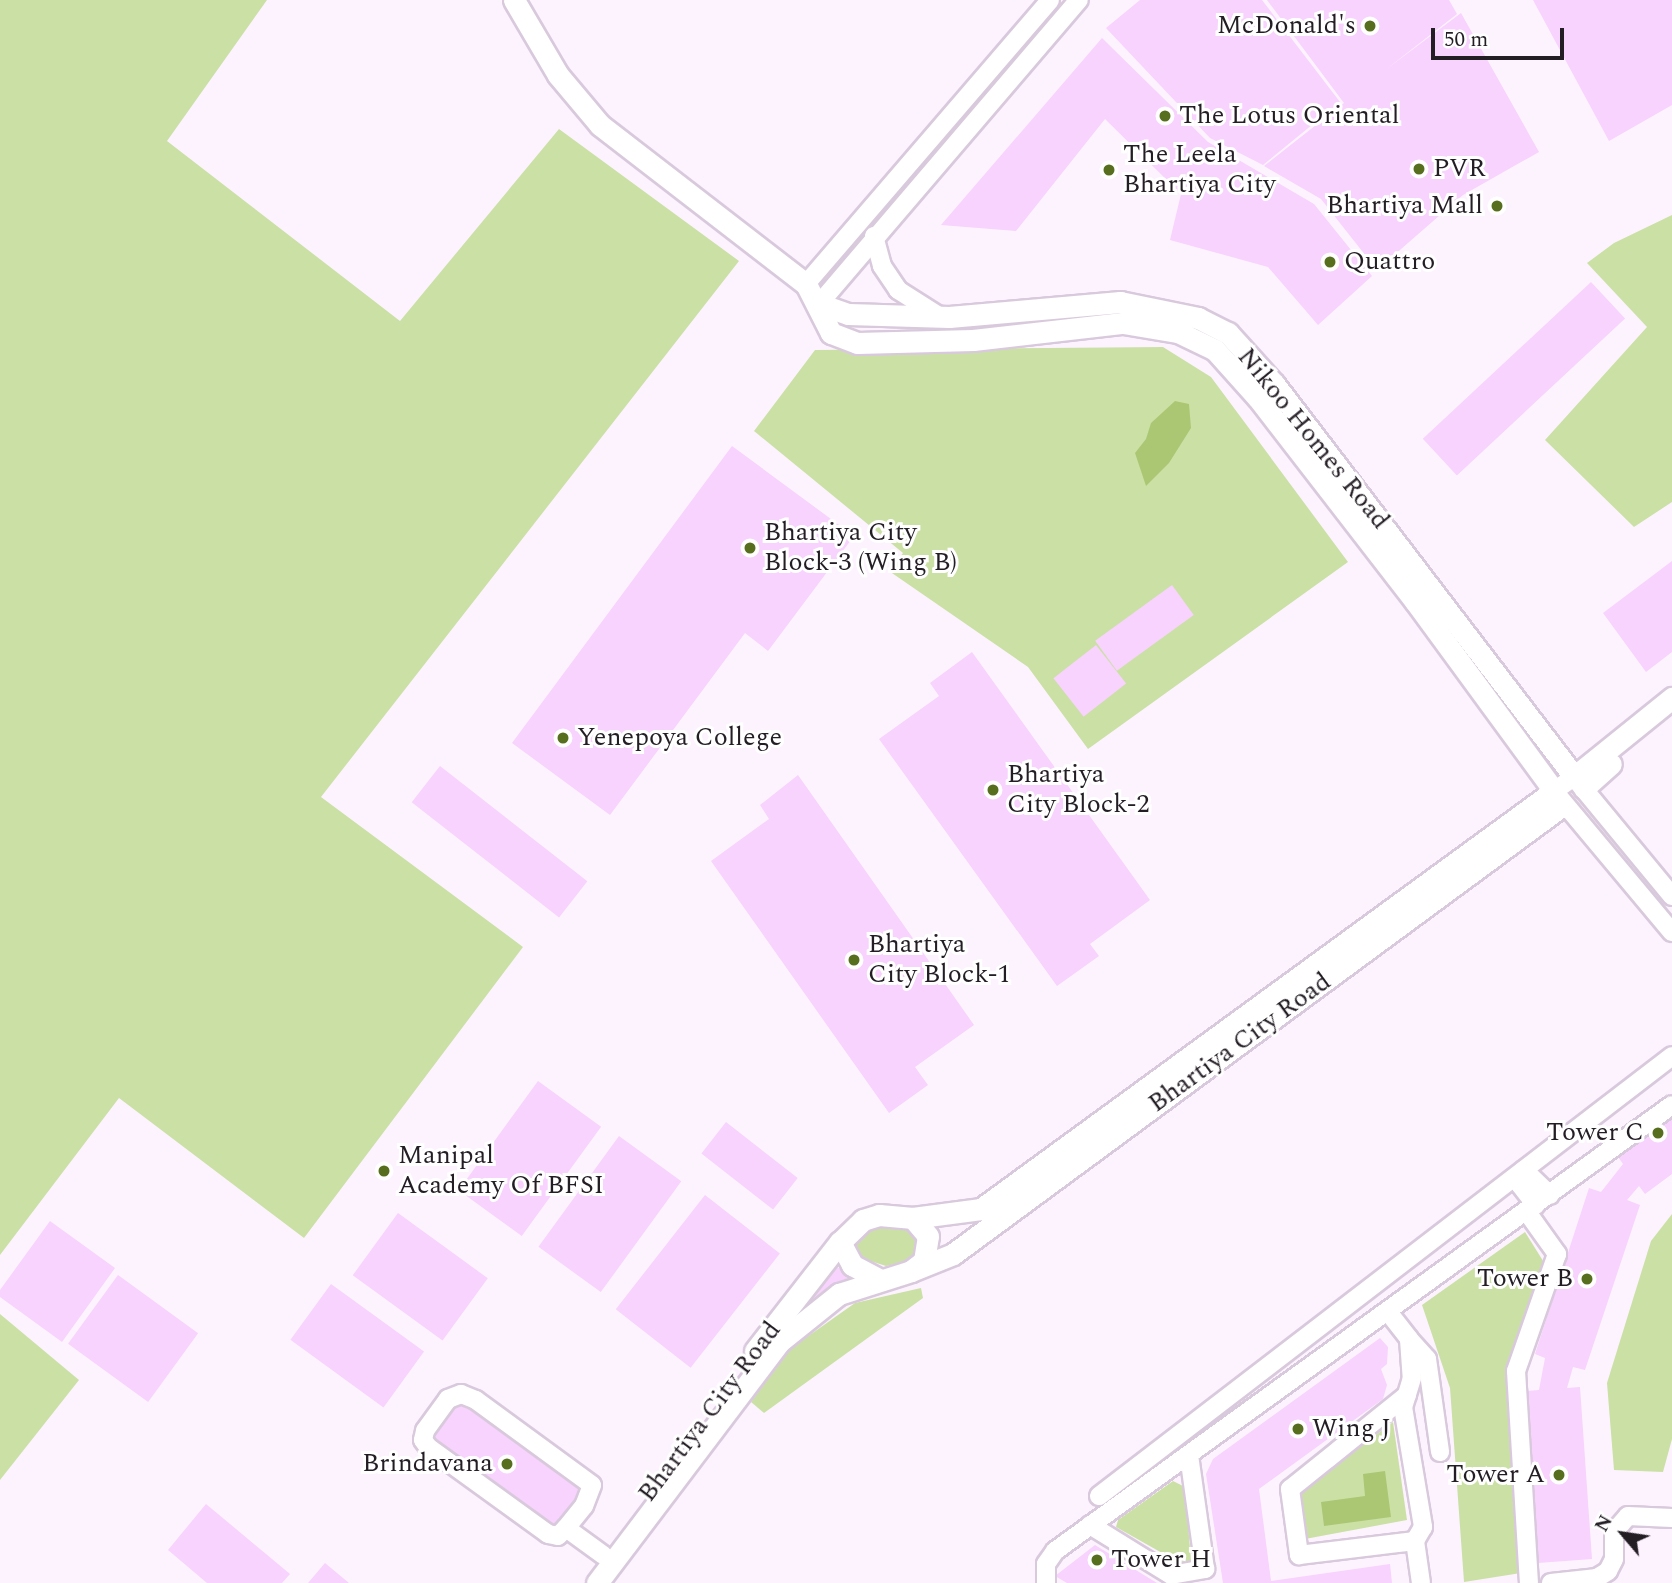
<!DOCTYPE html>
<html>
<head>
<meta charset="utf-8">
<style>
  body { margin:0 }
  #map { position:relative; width:1672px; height:1583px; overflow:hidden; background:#fdf3ff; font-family:Spectral,serif }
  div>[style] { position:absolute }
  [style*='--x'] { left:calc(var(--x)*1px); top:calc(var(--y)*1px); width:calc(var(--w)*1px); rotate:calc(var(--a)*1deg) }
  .green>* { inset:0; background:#cbe0a5 }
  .water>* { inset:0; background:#abc774 }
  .building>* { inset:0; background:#f7d3fd; transform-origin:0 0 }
  .roads { filter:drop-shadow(2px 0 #d9c9dc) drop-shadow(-2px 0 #d9c9dc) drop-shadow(0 2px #d9c9dc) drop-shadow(0 -2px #d9c9dc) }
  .minor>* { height:18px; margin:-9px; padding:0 9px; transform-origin:9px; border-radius:9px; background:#fff }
  .tertiary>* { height:21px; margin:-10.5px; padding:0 10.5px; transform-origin:10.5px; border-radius:10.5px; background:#fff }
  .dots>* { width:19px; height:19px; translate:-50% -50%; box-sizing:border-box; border:4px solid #fff; border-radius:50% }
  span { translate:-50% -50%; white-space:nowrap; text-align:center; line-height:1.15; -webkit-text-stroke:6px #fff; paint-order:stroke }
  .poi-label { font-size:26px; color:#231d24 }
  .right { translate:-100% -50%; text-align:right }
  .left { translate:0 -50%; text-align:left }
  .street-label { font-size:26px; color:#231d24 }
  .north { position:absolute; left:1588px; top:1499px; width:70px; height:70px; -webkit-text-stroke:5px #fff; paint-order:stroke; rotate:299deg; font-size:19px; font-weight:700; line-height:28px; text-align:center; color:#231d24 }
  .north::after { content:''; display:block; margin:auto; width:24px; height:32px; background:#231d24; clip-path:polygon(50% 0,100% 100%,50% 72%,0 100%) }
  .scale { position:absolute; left:1431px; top:28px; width:133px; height:32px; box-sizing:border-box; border:4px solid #231d24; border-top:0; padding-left:9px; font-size:21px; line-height:24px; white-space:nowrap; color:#231d24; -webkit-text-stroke:5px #fff; paint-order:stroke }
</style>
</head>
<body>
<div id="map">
  <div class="green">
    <div style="clip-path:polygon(0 0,267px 0,167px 141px,400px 321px,559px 129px,739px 261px,321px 797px,523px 947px,304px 1238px,119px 1098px,0 1255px)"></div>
    <div style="clip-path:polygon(1672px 215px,1672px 502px,1634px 527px,1545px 440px,1647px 327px,1587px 263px,1614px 243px)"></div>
    <div style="clip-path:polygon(1163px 347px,1211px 377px,1348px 562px,1088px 749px,1028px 667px,889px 571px,903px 553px,754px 431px,815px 350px)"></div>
    <div style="clip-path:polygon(1672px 1214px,1672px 1439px,1663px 1472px,1614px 1470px,1607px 1383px,1651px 1241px)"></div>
    <div style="clip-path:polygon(883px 1222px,915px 1228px,921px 1249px,905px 1262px,886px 1266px,861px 1258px,853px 1246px,858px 1232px)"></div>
    <div style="clip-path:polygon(1525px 1232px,1545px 1264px,1508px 1366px,1521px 1573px,1464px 1582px,1450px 1388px,1422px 1305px)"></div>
    <div style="clip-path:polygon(921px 1288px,923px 1298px,764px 1413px,751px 1402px,790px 1349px,855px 1303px)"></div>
    <div style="clip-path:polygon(0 1314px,79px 1380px,0 1480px)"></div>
    <div style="clip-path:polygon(1393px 1422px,1407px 1520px,1305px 1539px,1297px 1495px)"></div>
    <div style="clip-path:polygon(1173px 1481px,1185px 1487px,1191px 1561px,1178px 1562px,1116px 1527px,1118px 1520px)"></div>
  </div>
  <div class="water">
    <div style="clip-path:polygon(1175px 401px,1189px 404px,1191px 428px,1169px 463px,1146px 486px,1135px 453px,1146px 439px,1151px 423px)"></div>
    <div style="clip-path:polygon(1385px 1471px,1391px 1517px,1324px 1526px,1321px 1502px,1365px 1496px,1363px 1474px)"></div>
  </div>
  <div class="building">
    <div style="clip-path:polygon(1140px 0,1262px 0,1340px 102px,1263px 165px,1210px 138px,1106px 28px)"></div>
    <div style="clip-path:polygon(1267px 0,1449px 0,1457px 14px,1384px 71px,1461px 13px,1539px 152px,1463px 195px,1377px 270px,1321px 199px,1264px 166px,1344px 103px)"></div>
    <div style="clip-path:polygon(1533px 0,1672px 0,1672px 105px,1609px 141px)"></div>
    <div style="clip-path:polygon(1102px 38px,1208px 142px,1314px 204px,1372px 276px,1318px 325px,1268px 267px,1170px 240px,1181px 194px,1105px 119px,1016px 231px,941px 225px)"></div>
    <div style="left:1591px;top:282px;width:50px;height:230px;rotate:47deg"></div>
    <div style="clip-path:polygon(732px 446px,854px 536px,768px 651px,745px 633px,610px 815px,512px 743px)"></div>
    <div style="clip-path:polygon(1672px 561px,1672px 652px,1646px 672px,1603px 613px)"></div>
    <div style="left:1172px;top:585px;width:37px;height:95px;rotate:54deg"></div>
    <div style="left:1096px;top:645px;width:49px;height:54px;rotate:52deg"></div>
    <div style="clip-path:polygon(972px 652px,1150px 900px,1090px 944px,1099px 956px,1057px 986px,879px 739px,939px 696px,930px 683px)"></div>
    <div style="left:440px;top:766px;width:187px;height:46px;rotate:38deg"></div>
    <div style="clip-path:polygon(798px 775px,974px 1025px,915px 1067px,928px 1085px,889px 1113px,711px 861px,769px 819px,760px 805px)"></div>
    <div style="left:538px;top:1081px;width:78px;height:135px;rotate:36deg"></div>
    <div style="clip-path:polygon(1672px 1113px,1672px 1174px,1645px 1194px,1639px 1186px,1627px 1200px,1640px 1205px,1585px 1370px,1573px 1367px,1567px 1388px,1580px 1387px,1592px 1559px,1538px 1563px,1527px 1391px,1539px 1390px,1545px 1358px,1535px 1354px,1589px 1188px,1601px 1192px,1623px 1164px,1616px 1154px)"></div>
    <div style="left:726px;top:1122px;width:91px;height:40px;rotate:38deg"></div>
    <div style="left:619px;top:1136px;width:77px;height:137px;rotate:36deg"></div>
    <div style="left:705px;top:1195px;width:95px;height:145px;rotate:38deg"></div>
    <div style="left:398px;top:1213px;width:111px;height:77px;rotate:36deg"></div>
    <div style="clip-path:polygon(50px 1221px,115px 1268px,62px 1342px,0 1297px,0 1290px)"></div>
    <div style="clip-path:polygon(837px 1267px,852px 1277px,810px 1303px)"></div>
    <div style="left:118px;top:1275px;width:99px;height:85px;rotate:36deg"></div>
    <div style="left:331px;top:1284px;width:115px;height:69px;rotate:36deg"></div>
    <div style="clip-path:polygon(1380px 1338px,1388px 1347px,1387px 1364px,1381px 1369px,1387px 1385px,1383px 1399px,1259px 1489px,1271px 1581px,1390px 1564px,1392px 1583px,1223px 1583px,1206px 1474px,1213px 1459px)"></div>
    <div style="left:456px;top:1398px;width:159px;height:48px;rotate:35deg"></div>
    <div style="clip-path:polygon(206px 1504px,290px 1574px,282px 1583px,207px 1583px,168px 1550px)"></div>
    <div style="clip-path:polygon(1095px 1545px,1157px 1583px,1067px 1583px,1055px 1576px)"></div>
    <div style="clip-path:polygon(325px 1563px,349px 1583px,308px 1583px)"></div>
  </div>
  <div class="roads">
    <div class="minor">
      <div style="--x:874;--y:236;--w:31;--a:75"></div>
      <div style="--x:882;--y:266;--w:29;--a:56"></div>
      <div style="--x:898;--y:290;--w:49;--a:32.4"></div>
      <div style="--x:806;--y:284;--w:374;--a:-49.3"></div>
      <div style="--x:819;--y:304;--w:400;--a:-49.5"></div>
      <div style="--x:1672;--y:896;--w:154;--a:-129.5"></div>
      <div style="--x:1574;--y:777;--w:24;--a:145"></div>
      <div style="--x:1554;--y:791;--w:184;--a:50.1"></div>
      <div style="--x:1524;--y:1170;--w:16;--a:101"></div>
      <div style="--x:1521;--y:1186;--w:24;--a:52"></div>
      <div style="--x:1524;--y:1170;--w:36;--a:44"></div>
      <div style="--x:1527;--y:1212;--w:52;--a:54.5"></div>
      <div style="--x:1557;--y:1254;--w:124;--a:109.3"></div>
      <div style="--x:1516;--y:1371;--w:212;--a:86.5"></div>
      <div style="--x:1389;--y:1313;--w:33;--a:52"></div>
      <div style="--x:1409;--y:1339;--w:39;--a:86"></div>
      <div style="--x:1412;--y:1378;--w:30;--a:107"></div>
      <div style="--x:1403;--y:1407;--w:122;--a:80.5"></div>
      <div style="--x:1423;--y:1527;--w:16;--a:120"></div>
      <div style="--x:1415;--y:1541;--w:42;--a:81.9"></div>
      <div style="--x:1409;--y:1339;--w:27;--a:48"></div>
      <div style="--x:1427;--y:1359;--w:94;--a:82"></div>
      <div style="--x:1407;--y:1395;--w:150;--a:141.2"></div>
      <div style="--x:1290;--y:1489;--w:67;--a:82.2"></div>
      <div style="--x:1299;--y:1555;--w:117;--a:-6.9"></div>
      <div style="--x:1099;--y:1496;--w:722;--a:-37.52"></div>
      <div style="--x:1090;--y:1525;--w:95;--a:31.7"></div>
      <div style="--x:1171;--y:1575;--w:35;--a:-10"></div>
      <div style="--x:1205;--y:1569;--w:115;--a:-98"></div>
      <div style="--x:566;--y:1528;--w:28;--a:-51"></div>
      <div style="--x:584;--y:1506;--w:22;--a:-69"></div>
      <div style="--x:592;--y:1485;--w:144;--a:-143.8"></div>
      <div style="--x:476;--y:1400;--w:16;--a:-158"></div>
      <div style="--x:461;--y:1394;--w:14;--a:159"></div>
      <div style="--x:448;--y:1399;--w:39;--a:126"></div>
      <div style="--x:425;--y:1431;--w:9;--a:103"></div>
      <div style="--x:423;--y:1440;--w:9;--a:54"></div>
      <div style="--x:428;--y:1447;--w:148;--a:35.9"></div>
      <div style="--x:548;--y:1534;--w:10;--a:11"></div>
      <div style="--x:558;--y:1536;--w:11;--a:-45"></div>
      <div style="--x:566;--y:1528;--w:46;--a:36.1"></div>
      <div style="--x:1046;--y:1583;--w:19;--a:-90"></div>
      <div style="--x:1046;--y:1564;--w:16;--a:-55"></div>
      <div style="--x:1055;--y:1551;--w:761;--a:-35.86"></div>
      <div style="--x:1551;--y:1583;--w:46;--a:-6.2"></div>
      <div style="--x:1597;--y:1578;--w:13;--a:-32"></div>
      <div style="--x:1608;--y:1571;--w:13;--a:-63"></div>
      <div style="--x:1614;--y:1559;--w:27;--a:-90"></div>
      <div style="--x:1614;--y:1532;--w:21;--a:-49"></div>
      <div style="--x:1628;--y:1516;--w:44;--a:2.6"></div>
    </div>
    <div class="tertiary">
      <div style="--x:514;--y:0;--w:87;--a:59.6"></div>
      <div style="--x:558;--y:75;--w:65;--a:50"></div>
      <div style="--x:600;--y:125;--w:260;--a:37.7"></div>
      <div style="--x:806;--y:284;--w:55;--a:63"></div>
      <div style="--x:831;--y:333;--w:28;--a:21"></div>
      <div style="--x:857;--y:343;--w:116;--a:-1.5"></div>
      <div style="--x:973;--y:340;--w:151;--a:-6.5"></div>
      <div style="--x:1123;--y:323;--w:56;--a:9.3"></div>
      <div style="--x:1178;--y:332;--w:41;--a:25.9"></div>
      <div style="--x:1215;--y:350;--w:64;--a:48.1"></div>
      <div style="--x:1258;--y:398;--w:257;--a:52.3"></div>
      <div style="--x:1415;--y:601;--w:235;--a:53.8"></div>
      <div style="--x:1554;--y:791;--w:709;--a:143.89"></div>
      <div style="--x:981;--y:1209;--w:69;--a:172.5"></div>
      <div style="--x:819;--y:304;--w:31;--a:19"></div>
      <div style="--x:848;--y:314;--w:101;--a:1.7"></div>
      <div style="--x:949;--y:317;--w:172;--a:-5"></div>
      <div style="--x:1120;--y:302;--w:80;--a:11.6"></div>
      <div style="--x:1198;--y:318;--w:34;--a:27"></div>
      <div style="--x:1228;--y:333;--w:69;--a:48"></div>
      <div style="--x:1274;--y:384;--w:494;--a:52.6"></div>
      <div style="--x:1574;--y:777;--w:126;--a:-38.9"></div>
      <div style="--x:1584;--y:788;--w:36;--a:-42"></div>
      <div style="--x:911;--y:1271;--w:45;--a:-22"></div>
      <div style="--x:953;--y:1254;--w:757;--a:-36.36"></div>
      <div style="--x:755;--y:1351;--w:138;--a:-52.1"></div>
      <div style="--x:597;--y:1583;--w:302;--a:-52.9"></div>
      <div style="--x:779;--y:1342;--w:77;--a:-38.7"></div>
      <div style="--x:839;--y:1294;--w:76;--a:-17.7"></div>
      <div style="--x:911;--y:1271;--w:16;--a:-38"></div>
      <div style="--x:924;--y:1261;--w:25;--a:-81"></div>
      <div style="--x:928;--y:1236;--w:23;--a:-130"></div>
      <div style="--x:913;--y:1218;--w:34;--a:-175"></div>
      <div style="--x:879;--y:1215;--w:17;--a:163"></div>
      <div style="--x:863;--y:1220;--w:32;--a:136"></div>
      <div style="--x:840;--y:1242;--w:26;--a:62"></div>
      <div style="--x:852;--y:1265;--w:30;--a:28"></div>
    </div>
  </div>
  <div class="dots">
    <div style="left:1370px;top:26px;background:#576e1f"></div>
    <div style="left:1165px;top:116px;background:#576e1f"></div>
    <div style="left:1419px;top:169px;background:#576e1f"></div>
    <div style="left:1109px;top:170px;background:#576e1f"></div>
    <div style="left:1497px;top:206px;background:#576e1f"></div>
    <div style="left:1330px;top:262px;background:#576e1f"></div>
    <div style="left:750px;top:548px;background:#576e1f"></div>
    <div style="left:563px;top:738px;background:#576e1f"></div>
    <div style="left:993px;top:790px;background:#576e1f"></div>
    <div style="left:854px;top:960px;background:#576e1f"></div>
    <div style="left:1658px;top:1133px;background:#576e1f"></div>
    <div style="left:384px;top:1171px;background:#576e1f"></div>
    <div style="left:1587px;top:1279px;background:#576e1f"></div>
    <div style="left:1298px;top:1429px;background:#576e1f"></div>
    <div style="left:507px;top:1464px;background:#576e1f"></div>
    <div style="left:1559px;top:1475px;background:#576e1f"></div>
    <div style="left:1097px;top:1560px;background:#576e1f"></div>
  </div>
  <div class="poi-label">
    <span class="right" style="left:1356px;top:26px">McDonald's</span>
    <span class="left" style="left:1179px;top:116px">The Lotus Oriental</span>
    <span class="left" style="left:1123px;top:170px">The Leela<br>Bhartiya City</span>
    <span class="left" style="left:1433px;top:169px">PVR</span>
    <span class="right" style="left:1483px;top:206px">Bhartiya Mall</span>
    <span class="left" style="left:1344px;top:262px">Quattro</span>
    <span class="left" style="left:764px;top:548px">Bhartiya City<br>Block-3 (Wing B)</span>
    <span class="left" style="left:577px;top:738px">Yenepoya College</span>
    <span class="left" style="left:1007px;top:790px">Bhartiya<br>City Block-2</span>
    <span class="left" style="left:868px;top:960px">Bhartiya<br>City Block-1</span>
    <span class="right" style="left:1644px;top:1133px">Tower C</span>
    <span class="left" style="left:398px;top:1171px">Manipal<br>Academy Of BFSI</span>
    <span class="right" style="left:1573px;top:1279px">Tower B</span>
    <span class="left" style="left:1312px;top:1429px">Wing J</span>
    <span class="right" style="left:493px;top:1464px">Brindavana</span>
    <span class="right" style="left:1545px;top:1475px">Tower A</span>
    <span class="left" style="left:1111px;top:1560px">Tower H</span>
  </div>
  <div class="street-label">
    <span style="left:1313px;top:439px;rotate:51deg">Nikoo Homes Road</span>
    <span style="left:1240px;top:1043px;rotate:-36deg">Bhartiya City Road</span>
    <span style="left:710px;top:1412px;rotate:-53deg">Bhartiya City Road</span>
  </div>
  <div class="north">N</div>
  <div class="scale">50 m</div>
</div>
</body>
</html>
